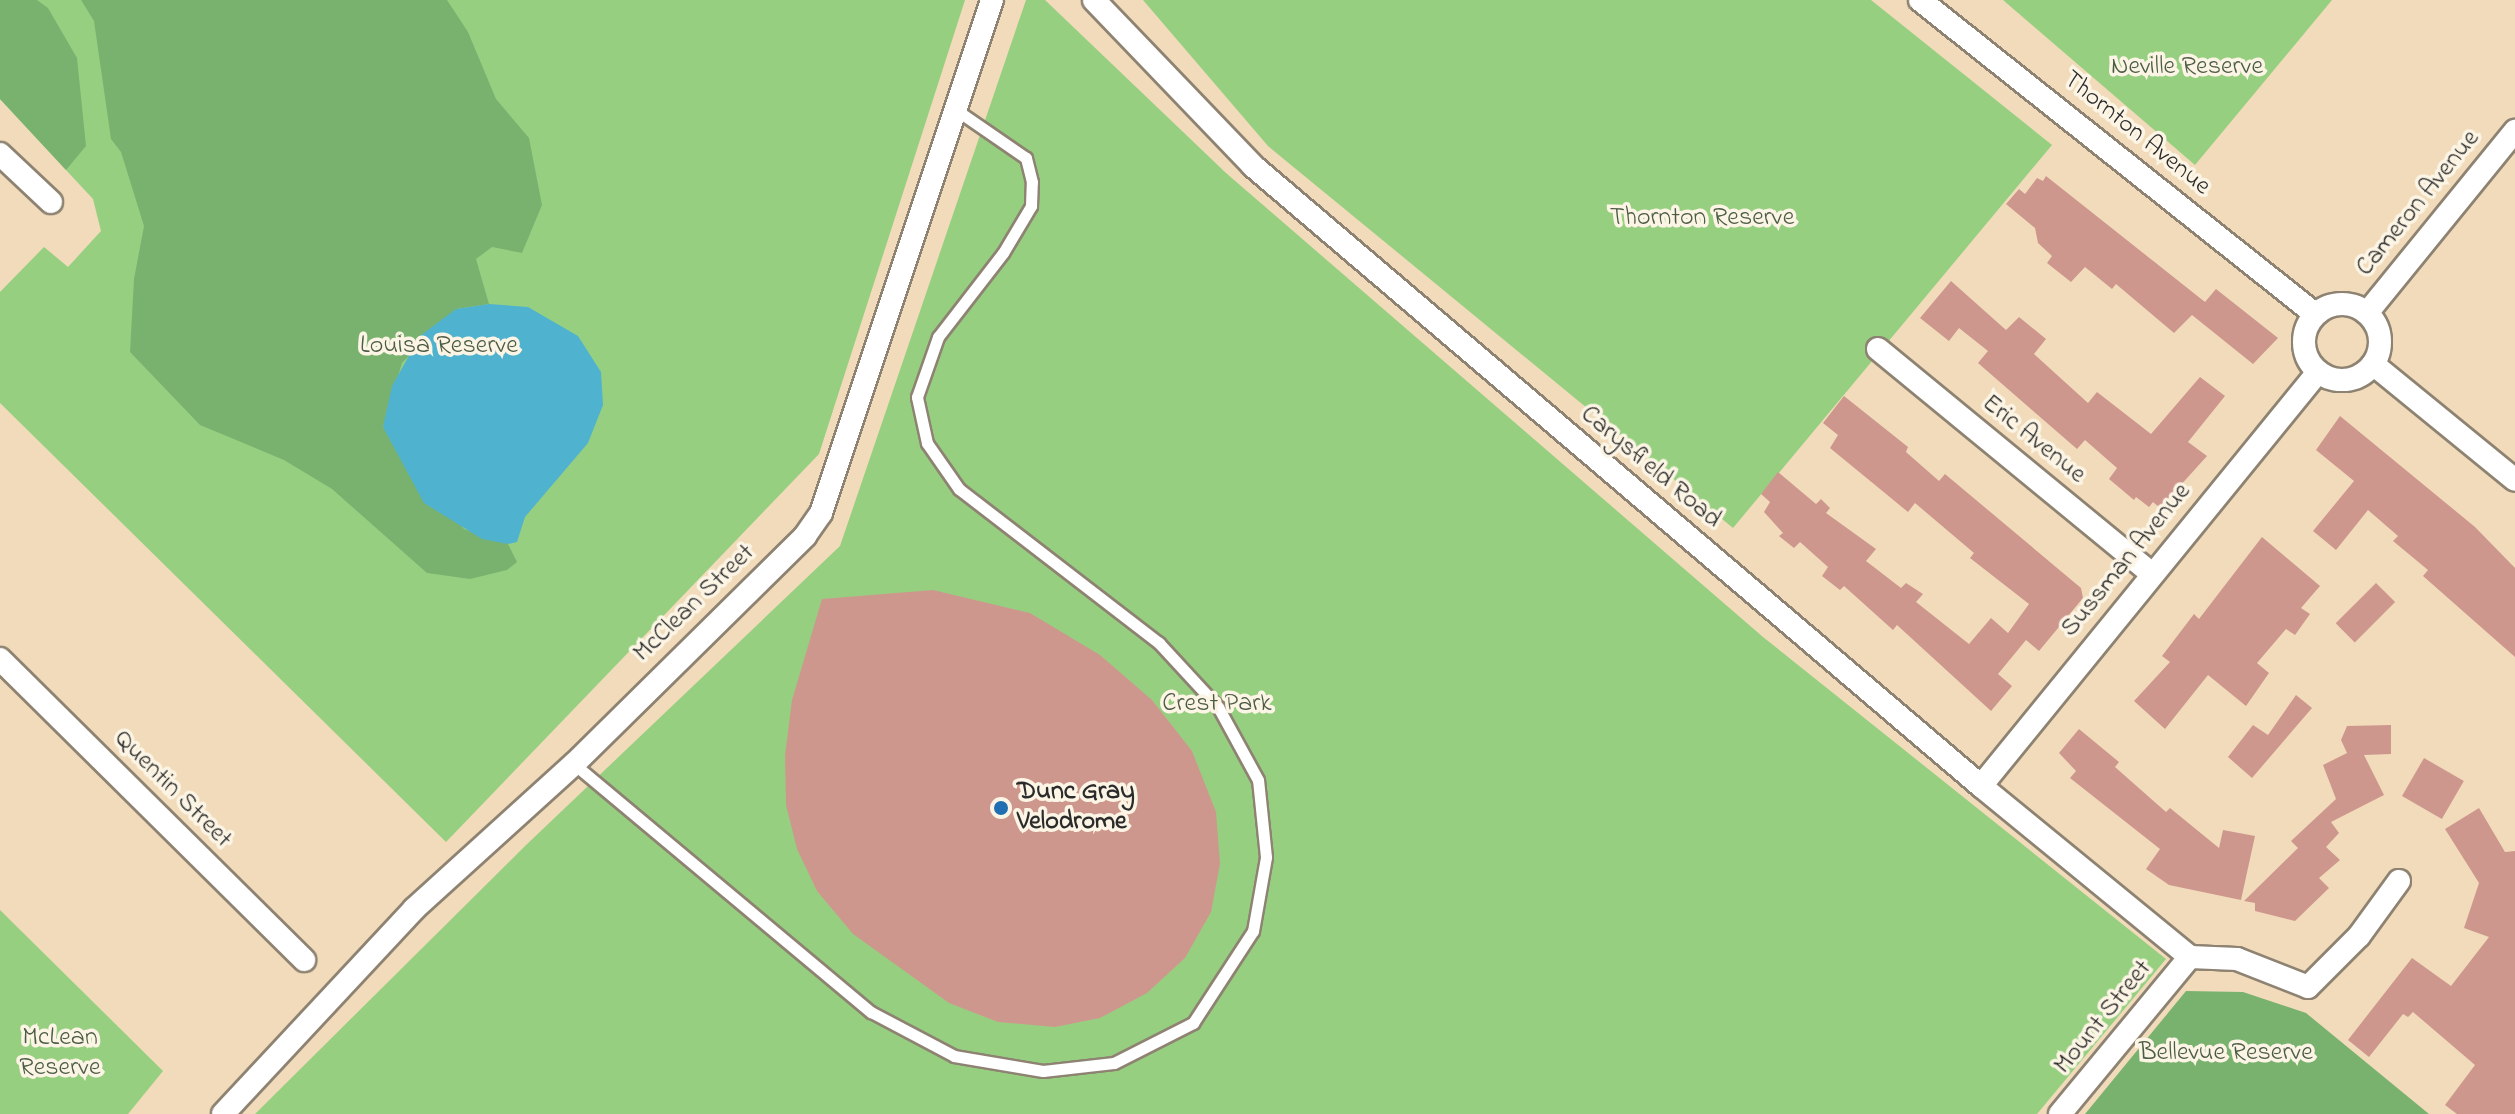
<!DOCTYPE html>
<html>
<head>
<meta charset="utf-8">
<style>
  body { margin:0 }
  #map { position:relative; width:2515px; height:1114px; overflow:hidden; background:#f1dbba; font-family:"Indie Flower",sans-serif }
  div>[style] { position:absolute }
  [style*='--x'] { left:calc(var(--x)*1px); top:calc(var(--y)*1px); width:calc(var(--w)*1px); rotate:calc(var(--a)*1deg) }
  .green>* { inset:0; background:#97cf81 }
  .forest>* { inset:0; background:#79b26f }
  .water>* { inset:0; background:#4fb2ce }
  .building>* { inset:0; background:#ce978e; transform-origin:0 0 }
  .roads { filter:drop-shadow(2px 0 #8e8372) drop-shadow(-2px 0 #8e8372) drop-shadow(0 2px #8e8372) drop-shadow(0 -2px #8e8372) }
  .service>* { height:11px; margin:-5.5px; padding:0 5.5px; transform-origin:5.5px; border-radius:5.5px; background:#fff }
  .minor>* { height:22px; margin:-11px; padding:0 11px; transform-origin:11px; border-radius:11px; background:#fff }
  .minor>.ring { margin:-11px; padding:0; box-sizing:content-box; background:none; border:22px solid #fff; border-radius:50% }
  .dots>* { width:22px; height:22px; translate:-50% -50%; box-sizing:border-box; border:4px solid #fcf5e5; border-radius:50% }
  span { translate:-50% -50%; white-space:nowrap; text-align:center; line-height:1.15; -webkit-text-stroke:7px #fcf5e5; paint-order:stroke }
  .park-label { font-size:26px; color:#4b5c45 }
  .street-label { font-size:26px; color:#2b2b2b }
  .poi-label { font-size:26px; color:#2b2b2b; font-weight:700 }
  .left { translate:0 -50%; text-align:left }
</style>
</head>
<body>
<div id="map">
  <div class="green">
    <div style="clip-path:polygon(0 0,965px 0,819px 454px,446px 842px,0 403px,0 292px,44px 247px,68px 267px,101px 231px,93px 199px,0 99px)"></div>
    <div style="clip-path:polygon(1026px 0,1045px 0,1226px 173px,1763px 637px,2166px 959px,2037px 1114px,255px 1114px,524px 847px,840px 546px)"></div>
    <div style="clip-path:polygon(1143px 0,1871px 0,2052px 145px,1733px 528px,1268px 146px)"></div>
    <div style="clip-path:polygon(2003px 0,2332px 0,2195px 165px)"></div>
    <div style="clip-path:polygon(0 910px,163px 1071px,128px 1114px,0 1114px)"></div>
  </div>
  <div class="forest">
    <div style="clip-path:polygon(0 0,37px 0,48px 8px,77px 58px,86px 146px,66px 170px,0 99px)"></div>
    <div style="clip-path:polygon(81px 0,447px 0,468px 32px,496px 99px,529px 138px,542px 205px,522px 253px,492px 247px,476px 259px,489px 304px,456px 309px,402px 363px,383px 427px,464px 529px,508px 544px,517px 562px,507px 570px,470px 579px,427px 573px,332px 489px,284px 460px,200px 425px,130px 352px,134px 279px,144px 226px,121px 152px,111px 139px,94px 21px)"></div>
    <div style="clip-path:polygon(2186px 991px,2243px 992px,2306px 1013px,2429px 1114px,2085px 1114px)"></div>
  </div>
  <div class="water">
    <div style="clip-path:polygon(489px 304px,528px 307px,578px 336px,601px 372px,603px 405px,588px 443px,525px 517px,517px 542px,508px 544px,482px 539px,424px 503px,383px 427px,392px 386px,420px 336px,456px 309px)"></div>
  </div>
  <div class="building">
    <div style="clip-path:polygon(2046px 176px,2205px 302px,2216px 289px,2278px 338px,2253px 364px,2192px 315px,2174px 333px,2116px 284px,2112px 289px,2085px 267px,2071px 282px,2047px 263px,2052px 256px,2038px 243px,2035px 228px,2006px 204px,2019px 189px,2025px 194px,2037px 178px,2043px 181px)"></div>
    <div style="clip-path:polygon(1951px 281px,2006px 330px,2019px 317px,2046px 339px,2034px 354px,2088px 403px,2097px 392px,2151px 434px,2200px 377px,2225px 396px,2188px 442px,2207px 456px,2160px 508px,2153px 502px,2149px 507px,2136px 497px,2134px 500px,2109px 479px,2117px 468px,2085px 440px,2077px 449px,1978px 363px,1988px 351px,1959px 328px,1949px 341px,1920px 318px)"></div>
    <div style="clip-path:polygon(1844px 396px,1908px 447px,1906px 452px,1939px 481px,1945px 474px,2081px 588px,2083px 598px,2039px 651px,2026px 640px,1998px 674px,2012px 686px,1991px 711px,1897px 625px,1893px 630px,1844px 586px,1840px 590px,1822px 576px,1828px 567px,1800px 542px,1794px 548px,1779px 536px,1783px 533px,1764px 512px,1770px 502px,1761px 494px,1778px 472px,1816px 504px,1821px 499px,1830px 508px,1826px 513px,1876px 549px,1866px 561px,1901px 588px,1906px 583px,1923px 594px,1916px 602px,1969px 644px,1991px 618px,2008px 633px,2029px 604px,1970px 558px,1974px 553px,1915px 503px,1908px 512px,1830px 448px,1838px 435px,1823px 423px)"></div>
    <div style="clip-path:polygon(2340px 416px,2475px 527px,2515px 568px,2515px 657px,2423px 576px,2428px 570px,2393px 541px,2398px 536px,2368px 510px,2336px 550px,2313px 531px,2354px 481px,2316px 450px)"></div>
    <div style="clip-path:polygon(2262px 537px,2320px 586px,2301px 608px,2310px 614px,2295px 635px,2286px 629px,2257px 663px,2269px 673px,2246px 706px,2208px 675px,2165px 729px,2134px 701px,2170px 662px,2162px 656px,2194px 614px,2199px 619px)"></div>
    <div style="left:2376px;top:583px;width:27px;height:57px;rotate:45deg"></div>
    <div style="clip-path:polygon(933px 590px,1030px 613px,1100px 655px,1152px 700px,1192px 751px,1216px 812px,1220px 864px,1211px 912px,1185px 958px,1147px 993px,1100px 1018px,1055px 1027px,998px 1022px,949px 1003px,853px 934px,817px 891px,797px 849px,786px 805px,785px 755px,792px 700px,822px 599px)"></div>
    <div style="clip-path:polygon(2296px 695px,2312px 708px,2252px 778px,2228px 757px,2253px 725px,2268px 735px)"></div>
    <div style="clip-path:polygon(2391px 725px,2391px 754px,2364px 755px,2384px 795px,2331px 822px,2339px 833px,2326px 847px,2340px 860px,2319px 878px,2329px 888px,2295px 921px,2255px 911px,2255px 903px,2244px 901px,2298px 848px,2291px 841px,2336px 799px,2323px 765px,2347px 753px,2341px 740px,2347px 726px)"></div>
    <div style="clip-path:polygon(2079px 729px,2119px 762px,2115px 767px,2166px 812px,2170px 808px,2219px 848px,2223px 830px,2255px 836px,2241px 900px,2169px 885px,2146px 869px,2160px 849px,2070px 778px,2076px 771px,2059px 753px)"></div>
    <div style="left:2424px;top:758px;width:46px;height:44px;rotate:30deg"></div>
    <div style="clip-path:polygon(2479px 808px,2505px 852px,2515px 851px,2515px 1114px,2457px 1114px,2445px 1105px,2475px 1065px,2413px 1012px,2408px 1017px,2403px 1014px,2369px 1057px,2348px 1040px,2412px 958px,2451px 986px,2489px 937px,2464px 928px,2479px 883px,2445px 829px)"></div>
  </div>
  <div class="roads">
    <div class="service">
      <div style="--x:574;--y:764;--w:387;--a:39.9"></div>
      <div style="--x:871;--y:1012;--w:94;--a:27.9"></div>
      <div style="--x:954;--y:1056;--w:90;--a:9.6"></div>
      <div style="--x:1043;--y:1071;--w:71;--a:-6.4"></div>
      <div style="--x:1114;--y:1063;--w:89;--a:-26.9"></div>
      <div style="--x:1193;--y:1023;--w:110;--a:-56.9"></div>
      <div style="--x:1253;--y:931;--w:75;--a:-80"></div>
      <div style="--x:1266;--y:857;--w:77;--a:-95.9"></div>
      <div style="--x:1258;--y:780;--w:83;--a:-118.7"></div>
      <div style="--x:1218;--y:707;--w:87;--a:-132.7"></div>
      <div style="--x:1159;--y:643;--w:252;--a:-142.4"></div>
      <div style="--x:959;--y:489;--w:56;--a:-124.8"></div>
      <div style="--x:927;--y:443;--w:47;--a:-102.3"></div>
      <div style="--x:917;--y:397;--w:64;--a:-70.7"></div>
      <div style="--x:938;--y:337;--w:106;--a:-52.3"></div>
      <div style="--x:1003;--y:253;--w:55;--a:-59.2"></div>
      <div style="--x:1031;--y:206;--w:24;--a:-88"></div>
      <div style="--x:1032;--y:182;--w:25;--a:-104"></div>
      <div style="--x:1026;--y:158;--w:86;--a:-145.4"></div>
    </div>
    <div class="minor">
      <div style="--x:1094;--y:0;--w:230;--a:46.2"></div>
      <div style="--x:1253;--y:166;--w:956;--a:40.42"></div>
      <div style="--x:1981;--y:786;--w:270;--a:39.3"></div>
      <div style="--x:1920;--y:0;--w:505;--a:38.48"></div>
      <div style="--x:0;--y:154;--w:70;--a:43.3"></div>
      <div class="ring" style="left:2304px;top:304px;width:54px;height:54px"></div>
      <div style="--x:2367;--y:313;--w:235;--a:-50.9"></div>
      <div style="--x:1878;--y:349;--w:355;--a:39.4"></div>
      <div style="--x:2373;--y:364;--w:183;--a:39.2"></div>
      <div style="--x:0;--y:659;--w:428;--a:44.7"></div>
      <div style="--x:1981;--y:786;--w:534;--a:-50.85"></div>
      <div style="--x:2190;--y:957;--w:47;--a:2.4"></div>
      <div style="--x:2237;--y:959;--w:76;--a:21.5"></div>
      <div style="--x:2308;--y:987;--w:72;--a:-45"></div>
      <div style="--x:2359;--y:936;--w:68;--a:-54"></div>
      <div style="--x:223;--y:1114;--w:280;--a:-47"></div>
      <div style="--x:414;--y:909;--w:216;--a:-42.2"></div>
      <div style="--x:574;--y:764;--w:325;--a:-44.6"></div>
      <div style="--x:805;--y:536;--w:28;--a:-55"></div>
      <div style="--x:821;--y:513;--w:541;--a:-71.57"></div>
      <div style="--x:2060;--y:1114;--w:204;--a:-50.4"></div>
    </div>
  </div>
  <div class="dots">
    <div style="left:1001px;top:808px;background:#1f6fb2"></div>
  </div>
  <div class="park-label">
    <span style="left:2187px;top:68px">Neville Reserve</span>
    <span style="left:1702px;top:219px">Thornton Reserve</span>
    <span style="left:439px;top:347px">Louisa Reserve</span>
    <span style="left:1217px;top:705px">Crest Park</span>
    <span style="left:60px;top:1054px">McLean<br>Reserve</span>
    <span style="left:2226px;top:1054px">Bellevue Reserve</span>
  </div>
  <div class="street-label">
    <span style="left:2136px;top:134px;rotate:39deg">Thornton Avenue</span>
    <span style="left:2419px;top:204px;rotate:-51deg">Cameron Avenue</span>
    <span style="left:2033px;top:440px;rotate:39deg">Eric Avenue</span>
    <span style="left:1650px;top:468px;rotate:40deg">Carysfield Road</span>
    <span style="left:2127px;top:561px;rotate:-51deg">Sussman Avenue</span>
    <span style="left:695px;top:604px;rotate:-44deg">McClean Street</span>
    <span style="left:172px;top:790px;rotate:45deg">Quentin Street</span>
    <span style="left:2104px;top:1018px;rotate:-51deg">Mount Street</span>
  </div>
  <div class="poi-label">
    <span class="left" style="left:1017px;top:808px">Dunc Gray<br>Velodrome</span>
  </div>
</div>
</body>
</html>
